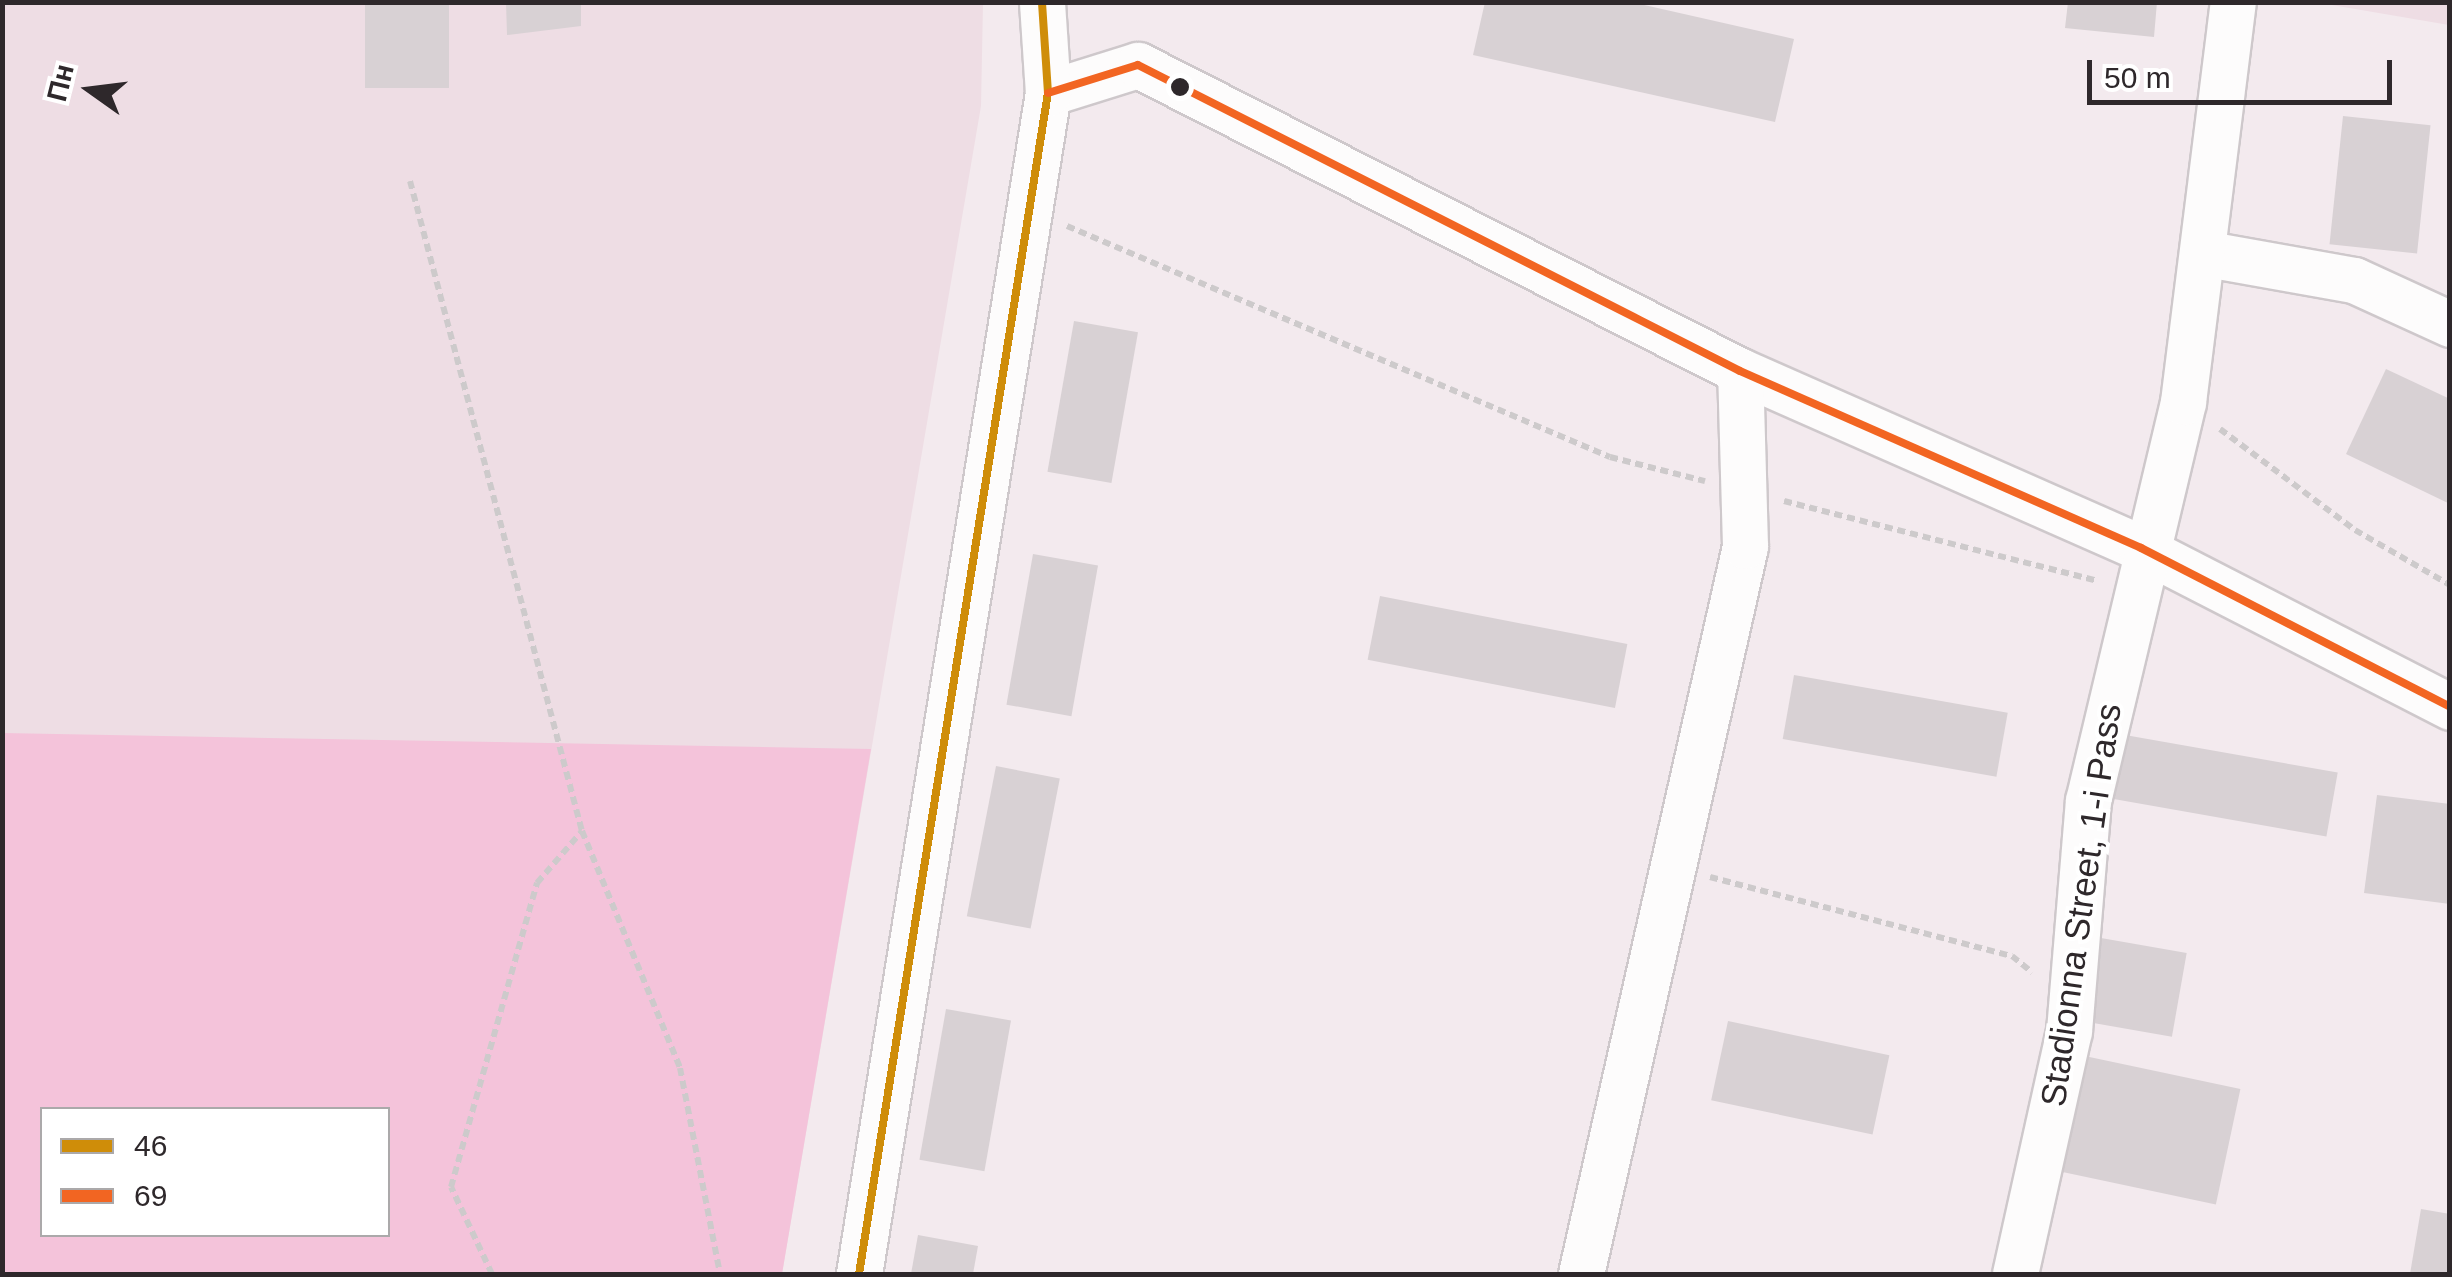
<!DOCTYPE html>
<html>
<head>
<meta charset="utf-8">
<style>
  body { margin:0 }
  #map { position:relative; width:2452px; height:1277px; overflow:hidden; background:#f3eaee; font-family:Helvetica,sans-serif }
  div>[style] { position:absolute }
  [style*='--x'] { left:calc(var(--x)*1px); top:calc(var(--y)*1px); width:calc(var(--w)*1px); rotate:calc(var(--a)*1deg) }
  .built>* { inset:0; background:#eedde4 }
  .green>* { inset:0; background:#f4c3da }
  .building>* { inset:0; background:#d8d1d4; transform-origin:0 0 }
  .path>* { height:6px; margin-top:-3px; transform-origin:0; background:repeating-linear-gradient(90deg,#cdcacb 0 8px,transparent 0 13px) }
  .roads { filter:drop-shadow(2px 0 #cec8cb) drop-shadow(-2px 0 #cec8cb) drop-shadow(0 2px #cec8cb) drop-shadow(0 -2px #cec8cb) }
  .minor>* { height:45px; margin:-22.5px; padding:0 22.5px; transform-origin:22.5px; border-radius:22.5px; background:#fdfcfc }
  .bus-1>* { height:8px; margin:-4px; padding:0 4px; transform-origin:4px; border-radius:4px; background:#cf8d09 }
  .bus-2>* { height:8px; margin:-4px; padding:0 4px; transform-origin:4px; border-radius:4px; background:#f26522 }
  .dots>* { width:28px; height:28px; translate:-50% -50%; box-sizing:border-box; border:5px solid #fff; border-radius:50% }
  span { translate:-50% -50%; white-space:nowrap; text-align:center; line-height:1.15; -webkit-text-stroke:8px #fff; paint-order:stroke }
  .street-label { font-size:35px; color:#2e282b }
  .frame { position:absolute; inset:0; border:5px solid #2e282b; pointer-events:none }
  .legend { position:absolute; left:40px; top:1107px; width:350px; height:130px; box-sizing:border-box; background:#fff; border:2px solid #aba9aa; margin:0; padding:12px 18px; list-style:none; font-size:30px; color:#2e282b }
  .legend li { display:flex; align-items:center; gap:20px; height:50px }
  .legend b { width:50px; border:2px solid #aba9aa }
  .north { position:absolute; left:40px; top:40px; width:100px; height:100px; -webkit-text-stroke:8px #fff; paint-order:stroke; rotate:284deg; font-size:28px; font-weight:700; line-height:40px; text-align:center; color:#2e282b }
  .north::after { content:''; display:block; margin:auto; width:35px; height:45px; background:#2e282b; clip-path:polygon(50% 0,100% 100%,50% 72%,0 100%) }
  .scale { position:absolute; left:2087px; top:60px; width:305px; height:45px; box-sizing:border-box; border:5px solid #2e282b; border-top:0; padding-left:12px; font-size:30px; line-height:35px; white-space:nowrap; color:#2e282b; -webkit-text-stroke:8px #fff; paint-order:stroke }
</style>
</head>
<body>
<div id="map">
  <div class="built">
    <div style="clip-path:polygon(evenodd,2px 3px,983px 3px,981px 106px,782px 1274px,3px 1274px,2px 3px,42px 1110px,388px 1110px,388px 1234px,42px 1234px,42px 1110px)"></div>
    <div style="clip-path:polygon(2320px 3px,2449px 3px,2449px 25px)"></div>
  </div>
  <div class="green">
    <div style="clip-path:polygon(evenodd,3px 733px,871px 749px,782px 1274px,3px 1274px,3px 733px,42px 1110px,388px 1110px,388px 1234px,42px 1234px,42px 1110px)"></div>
  </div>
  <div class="building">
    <div style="left:365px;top:2px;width:84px;height:86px"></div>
    <div style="clip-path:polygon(506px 2px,581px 2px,581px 26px,507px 35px)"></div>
    <div style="clip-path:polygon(1485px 2px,1631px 2px,1794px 39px,1775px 122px,1473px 55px)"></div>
    <div style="clip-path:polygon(2068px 2px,2157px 2px,2154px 37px,2065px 28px)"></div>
    <div style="left:2343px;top:116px;width:88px;height:129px;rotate:6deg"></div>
    <div style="left:1074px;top:321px;width:65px;height:153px;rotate:10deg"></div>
    <div style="clip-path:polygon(2386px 369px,2450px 399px,2450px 504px,2346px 454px)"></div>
    <div style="left:1033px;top:554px;width:66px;height:153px;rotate:10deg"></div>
    <div style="left:1380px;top:596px;width:252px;height:65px;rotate:11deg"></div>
    <div style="left:1794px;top:675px;width:217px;height:65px;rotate:10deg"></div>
    <div style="left:2125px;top:735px;width:216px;height:65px;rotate:10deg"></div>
    <div style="left:996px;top:766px;width:65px;height:153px;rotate:11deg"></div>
    <div style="clip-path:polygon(2377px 795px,2450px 804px,2450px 904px,2364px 893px)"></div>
    <div style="left:2101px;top:938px;width:87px;height:85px;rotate:10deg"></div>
    <div style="left:946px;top:1009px;width:66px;height:153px;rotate:10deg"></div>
    <div style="left:1728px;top:1021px;width:165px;height:81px;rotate:12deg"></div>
    <div style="left:2080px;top:1055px;width:164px;height:118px;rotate:12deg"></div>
    <div style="clip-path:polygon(2421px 1209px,2450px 1214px,2450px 1274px,2410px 1274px)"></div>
    <div style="clip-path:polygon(918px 1235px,978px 1246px,973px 1274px,911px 1274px)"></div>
  </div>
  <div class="path">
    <div style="--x:410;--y:181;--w:672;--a:75.18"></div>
    <div style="--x:582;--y:831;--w:256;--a:67.5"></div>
    <div style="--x:680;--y:1068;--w:210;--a:79"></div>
    <div style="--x:1067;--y:226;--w:590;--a:23.05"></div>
    <div style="--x:1610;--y:457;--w:98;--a:14.2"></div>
    <div style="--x:2220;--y:429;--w:169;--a:36.8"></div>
    <div style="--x:2355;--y:530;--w:110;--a:30.1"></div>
    <div style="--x:1784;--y:501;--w:323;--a:14.3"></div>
    <div style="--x:1710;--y:877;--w:312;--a:14.7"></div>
    <div style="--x:2012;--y:956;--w:26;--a:39"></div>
    <div style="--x:492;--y:1274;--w:96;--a:-115.2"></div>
    <div style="--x:451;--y:1187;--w:316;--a:-74.2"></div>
    <div style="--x:537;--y:883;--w:69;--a:-49.1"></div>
  </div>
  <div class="roads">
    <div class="minor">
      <div style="--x:1048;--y:93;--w:94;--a:-17.3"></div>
      <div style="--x:1138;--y:65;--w:675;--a:26.94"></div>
      <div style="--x:1740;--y:371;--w:438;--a:23.8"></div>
      <div style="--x:2141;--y:548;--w:348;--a:27.2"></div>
      <div style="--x:2202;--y:253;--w:154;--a:10.1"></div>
      <div style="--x:2354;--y:280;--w:106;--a:24.6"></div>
      <div style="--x:859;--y:1274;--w:1196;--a:-80.91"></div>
      <div style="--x:1048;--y:93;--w:91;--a:-93.8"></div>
      <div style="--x:1581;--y:1274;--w:746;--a:-77.3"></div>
      <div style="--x:1745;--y:546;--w:175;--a:-91.6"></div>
      <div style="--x:2015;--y:1274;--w:249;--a:-77.5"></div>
      <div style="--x:2069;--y:1031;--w:231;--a:-85.3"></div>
      <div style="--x:2088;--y:801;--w:410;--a:-76.6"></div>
      <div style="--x:2183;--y:402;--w:403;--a:-82.9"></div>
    </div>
  </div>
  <div class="bus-1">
    <div style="--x:859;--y:1274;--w:1196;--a:-80.91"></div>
    <div style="--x:1048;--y:93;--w:91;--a:-93.8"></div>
  </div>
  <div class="bus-2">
    <div style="--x:1048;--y:93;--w:94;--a:-17.3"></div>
    <div style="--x:1138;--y:65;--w:675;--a:26.94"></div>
    <div style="--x:1740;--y:371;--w:438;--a:23.8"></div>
    <div style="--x:2141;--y:548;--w:348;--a:27.2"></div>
  </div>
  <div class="dots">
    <div style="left:1180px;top:87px;background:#2e282b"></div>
  </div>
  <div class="street-label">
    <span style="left:2081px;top:905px;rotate:-82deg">Stadionna Street, 1-i Pass</span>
  </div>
  <div class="frame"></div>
  <ul class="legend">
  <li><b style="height:12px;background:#cf8d09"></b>46</li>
  <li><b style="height:12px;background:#f26522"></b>69</li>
  </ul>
  <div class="north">Пн</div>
  <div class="scale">50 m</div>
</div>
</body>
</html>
